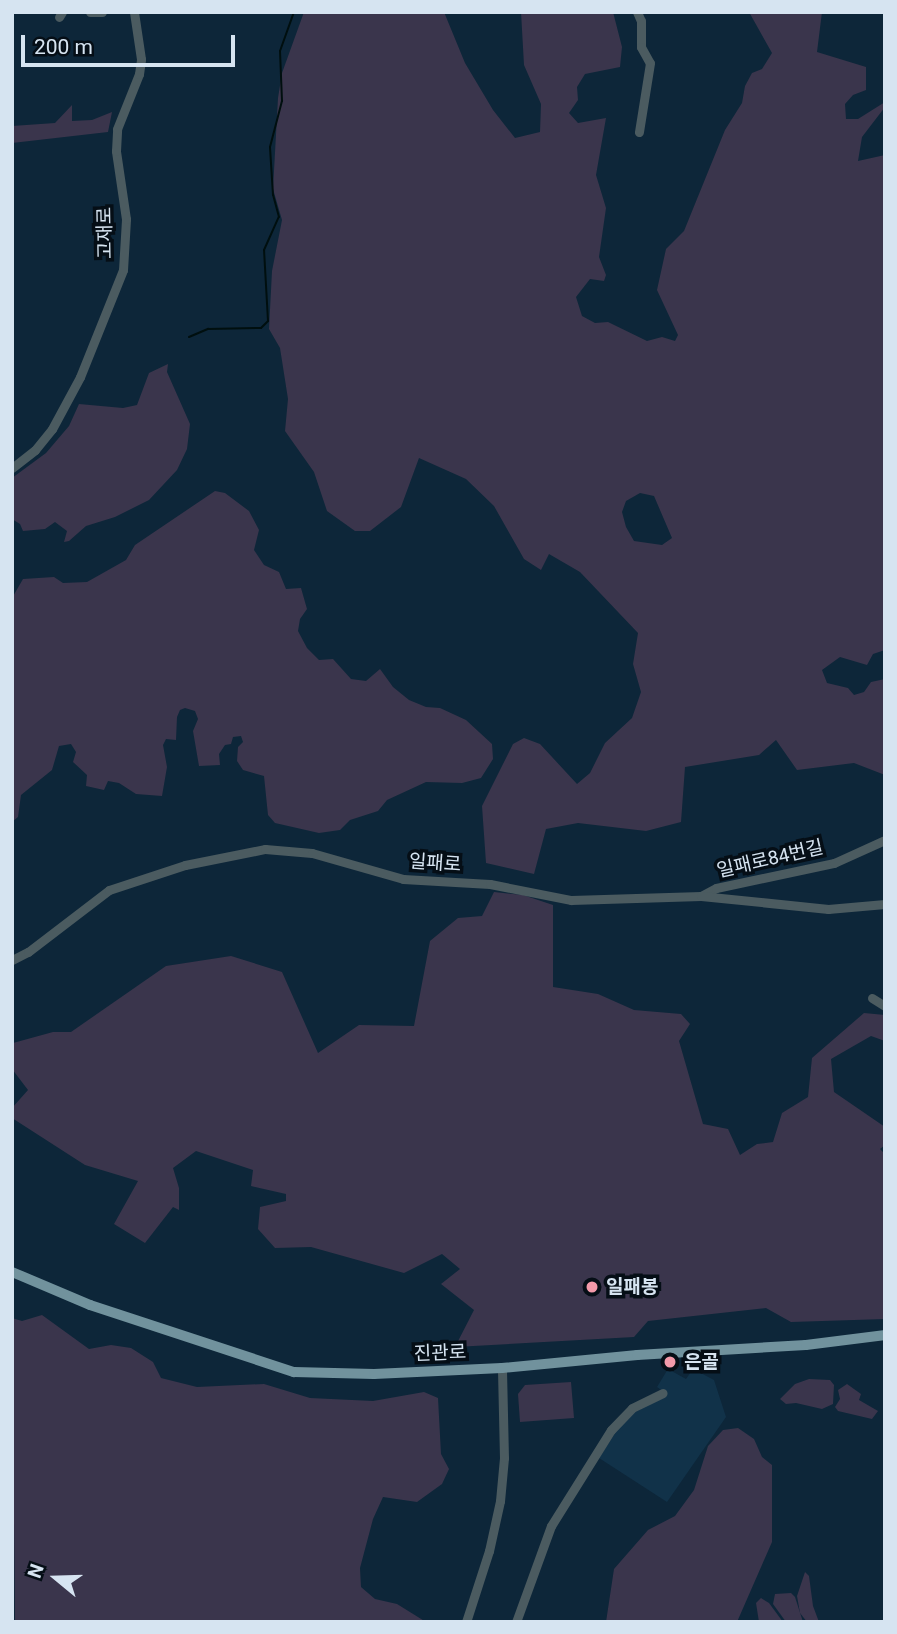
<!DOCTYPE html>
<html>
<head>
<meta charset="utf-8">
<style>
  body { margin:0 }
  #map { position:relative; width:897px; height:1634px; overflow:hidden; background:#0d2639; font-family:Roboto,"Noto Sans KR",sans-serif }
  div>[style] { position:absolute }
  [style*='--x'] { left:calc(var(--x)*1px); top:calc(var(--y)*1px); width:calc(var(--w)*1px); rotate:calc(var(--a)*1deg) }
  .built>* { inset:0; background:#113249 }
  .green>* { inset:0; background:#3a354c }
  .stream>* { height:2px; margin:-1px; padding:0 1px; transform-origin:1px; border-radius:1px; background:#000f0f }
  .minor>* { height:9px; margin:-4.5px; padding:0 4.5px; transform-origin:4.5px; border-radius:4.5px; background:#4b5b60 }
  .major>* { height:10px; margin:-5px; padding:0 5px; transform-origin:5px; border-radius:5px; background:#71929d }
  .dots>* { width:19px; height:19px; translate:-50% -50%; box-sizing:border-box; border:4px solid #050e16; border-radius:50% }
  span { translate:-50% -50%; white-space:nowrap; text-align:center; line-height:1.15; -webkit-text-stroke:7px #050e16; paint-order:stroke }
  .street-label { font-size:19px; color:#d6e4f1 }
  .poi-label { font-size:19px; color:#d6e4f1; font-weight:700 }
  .left { translate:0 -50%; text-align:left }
  .frame { position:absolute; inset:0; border:14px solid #d6e4f1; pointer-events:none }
  .north { position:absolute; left:21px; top:1543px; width:70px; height:70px; -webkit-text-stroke:5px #050e16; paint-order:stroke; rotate:289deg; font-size:19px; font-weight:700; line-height:28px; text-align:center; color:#d6e4f1 }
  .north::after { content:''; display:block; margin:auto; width:24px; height:32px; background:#d6e4f1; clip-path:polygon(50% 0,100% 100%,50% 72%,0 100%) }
  .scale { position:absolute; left:21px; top:35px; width:214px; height:32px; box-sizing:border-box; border:4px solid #d6e4f1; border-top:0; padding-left:9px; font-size:21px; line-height:24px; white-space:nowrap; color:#d6e4f1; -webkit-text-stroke:5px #050e16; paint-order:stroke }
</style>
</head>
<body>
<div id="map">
  <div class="built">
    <div style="clip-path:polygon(668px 1369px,686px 1379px,693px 1369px,714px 1380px,726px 1417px,667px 1502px,599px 1458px,625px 1418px,667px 1394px,657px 1387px)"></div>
  </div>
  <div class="green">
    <div style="clip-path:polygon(evenodd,304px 12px,444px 12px,465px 63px,493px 110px,515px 138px,540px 132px,541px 104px,524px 65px,521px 12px,613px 12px,622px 47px,620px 67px,585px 74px,577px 87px,578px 100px,569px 113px,578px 123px,606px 118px,596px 175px,606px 208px,599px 257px,606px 275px,604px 281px,590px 279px,576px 297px,582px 316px,595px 323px,608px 322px,647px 341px,662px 337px,675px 341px,678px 335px,657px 290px,666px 249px,684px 231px,725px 130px,742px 103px,745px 86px,752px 73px,762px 69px,772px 53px,749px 12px,822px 12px,817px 52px,866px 67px,866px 90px,853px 95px,845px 104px,846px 119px,858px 119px,885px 102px,885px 107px,862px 137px,858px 161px,885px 155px,885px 650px,873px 654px,867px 665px,840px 657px,822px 670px,827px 683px,848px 688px,854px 695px,864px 692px,871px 682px,885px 679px,885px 775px,854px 763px,797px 770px,776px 740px,759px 755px,685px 767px,681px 822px,646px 831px,578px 823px,546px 829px,534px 874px,486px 863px,482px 806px,513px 744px,524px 738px,540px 744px,577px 784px,590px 773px,605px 743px,632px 718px,641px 692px,633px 664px,638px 633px,580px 572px,549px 554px,541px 570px,524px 559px,494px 506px,466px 479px,419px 458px,401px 507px,370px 531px,355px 531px,327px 511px,314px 472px,285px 431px,288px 399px,280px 348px,269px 329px,272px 271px,282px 220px,273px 189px,278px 98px,282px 73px,304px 12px,640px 493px,654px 496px,672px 538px,662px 545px,634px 541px,626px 527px,622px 512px,626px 501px,640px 493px)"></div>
    <div style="clip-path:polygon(72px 105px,72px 121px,92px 120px,112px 112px,108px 132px,12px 143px,12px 126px,55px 123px)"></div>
    <div style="clip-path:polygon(168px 364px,167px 372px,190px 424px,187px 449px,177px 470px,149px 500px,115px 517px,86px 526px,69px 541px,64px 542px,67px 531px,55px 522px,45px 529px,23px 531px,20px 524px,12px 519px,12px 478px,46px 453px,69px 426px,79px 404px,123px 408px,137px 405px,149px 373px)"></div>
    <div style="clip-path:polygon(215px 491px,225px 493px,249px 511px,259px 530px,254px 550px,264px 565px,279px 572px,286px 589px,301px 588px,307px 609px,300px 619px,298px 631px,307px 648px,319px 660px,333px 659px,351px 679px,366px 681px,380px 669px,393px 687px,409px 700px,426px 707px,440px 708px,466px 720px,492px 744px,493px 759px,481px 778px,462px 783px,426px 782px,387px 800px,378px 811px,350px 820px,340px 830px,319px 833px,275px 823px,268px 815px,264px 776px,243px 770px,237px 761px,238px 747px,243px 742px,241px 736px,233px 737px,231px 744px,225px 745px,219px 754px,220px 765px,199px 766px,193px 731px,198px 719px,195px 711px,185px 708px,180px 710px,177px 717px,176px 740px,166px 739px,163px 745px,167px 767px,162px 796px,136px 794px,119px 783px,108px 781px,104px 790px,86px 786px,87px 775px,73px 762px,76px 752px,71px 744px,59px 746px,52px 770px,21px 795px,18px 817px,12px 822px,12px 598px,23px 579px,54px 577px,63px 583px,87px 582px,126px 560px,135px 545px)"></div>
    <div style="clip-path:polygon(494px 892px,523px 895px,553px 905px,553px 987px,598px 994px,634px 1010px,681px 1014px,690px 1024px,679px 1041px,703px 1124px,728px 1129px,740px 1155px,757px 1144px,773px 1142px,782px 1113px,808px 1097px,812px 1058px,864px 1013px,885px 1015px,885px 1041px,871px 1036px,831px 1059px,834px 1092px,885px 1127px,885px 1145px,880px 1149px,885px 1154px,885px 1319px,791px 1322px,766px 1308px,648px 1321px,634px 1337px,455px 1347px,474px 1310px,441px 1284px,460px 1269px,442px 1254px,404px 1273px,311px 1247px,275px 1248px,258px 1229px,260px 1207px,286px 1201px,286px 1194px,251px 1186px,253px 1170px,196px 1151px,173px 1168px,179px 1188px,179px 1210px,173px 1207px,145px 1243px,114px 1224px,138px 1181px,85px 1165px,12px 1118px,12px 1108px,28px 1090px,12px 1069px,13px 1043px,53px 1032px,71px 1032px,166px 966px,231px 956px,282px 972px,318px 1053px,359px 1025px,414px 1026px,430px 941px,458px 918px,482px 916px)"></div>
    <div style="clip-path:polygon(42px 1315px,89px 1349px,111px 1345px,131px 1348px,153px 1362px,161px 1378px,197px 1387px,264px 1384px,310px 1398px,373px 1401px,424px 1392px,438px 1398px,441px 1454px,449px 1469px,442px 1484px,417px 1502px,383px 1497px,373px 1519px,360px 1568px,361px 1587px,375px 1599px,397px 1604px,426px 1622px,15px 1622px,12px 1318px,22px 1321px)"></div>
    <div style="clip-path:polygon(809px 1379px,830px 1380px,834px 1385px,833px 1404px,822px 1409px,796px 1403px,786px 1404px,780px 1399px,795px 1384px)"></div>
    <div style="clip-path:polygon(571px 1382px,574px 1418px,520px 1422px,518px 1394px,525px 1385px)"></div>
    <div style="clip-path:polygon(847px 1384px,861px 1394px,859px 1400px,878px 1411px,872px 1419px,838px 1411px,835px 1407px,840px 1399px,838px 1390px)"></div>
    <div style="clip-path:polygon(738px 1428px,754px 1439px,762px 1457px,772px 1465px,772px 1542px,737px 1622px,606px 1622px,614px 1569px,648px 1530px,675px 1516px,694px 1490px,708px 1446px,723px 1430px)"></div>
    <div style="clip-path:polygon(805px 1572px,809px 1576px,813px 1606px,819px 1622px,807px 1622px,800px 1613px,797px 1596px)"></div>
    <div style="clip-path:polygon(791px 1593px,795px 1597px,803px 1622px,786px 1622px,773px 1604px,775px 1594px)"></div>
    <div style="clip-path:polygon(761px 1598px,769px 1603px,783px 1622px,759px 1622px,756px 1603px)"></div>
  </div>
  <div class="stream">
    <div style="--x:189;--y:337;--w:21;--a:-23"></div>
    <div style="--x:208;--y:329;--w:53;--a:-1.1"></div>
    <div style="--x:261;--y:328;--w:10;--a:-45"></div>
    <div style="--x:268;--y:321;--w:71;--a:-93.2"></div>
    <div style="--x:264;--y:250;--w:36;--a:-66"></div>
    <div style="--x:279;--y:217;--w:23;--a:-105"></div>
    <div style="--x:273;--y:195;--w:48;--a:-93.6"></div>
    <div style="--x:270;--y:147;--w:48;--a:-75.4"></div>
    <div style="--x:282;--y:101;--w:50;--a:-92.3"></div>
    <div style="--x:280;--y:51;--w:41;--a:-70.3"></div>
  </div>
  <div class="minor">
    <div style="--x:90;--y:12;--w:12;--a:0"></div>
    <div style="--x:637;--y:12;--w:10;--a:66"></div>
    <div style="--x:641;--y:21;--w:26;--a:90"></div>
    <div style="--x:641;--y:47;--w:18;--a:61"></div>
    <div style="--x:650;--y:63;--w:70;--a:99.1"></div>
    <div style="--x:59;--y:17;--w:6;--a:-59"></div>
    <div style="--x:12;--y:468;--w:29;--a:-38"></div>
    <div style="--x:35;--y:450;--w:27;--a:-51"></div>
    <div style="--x:52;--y:429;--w:59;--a:-61.7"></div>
    <div style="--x:80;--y:377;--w:115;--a:-68.1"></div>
    <div style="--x:123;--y:270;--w:51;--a:-86.6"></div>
    <div style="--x:126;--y:219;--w:69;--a:-98.4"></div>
    <div style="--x:116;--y:151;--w:22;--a:-87"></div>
    <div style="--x:117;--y:129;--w:59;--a:-68.2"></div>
    <div style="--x:139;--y:74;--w:15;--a:-82"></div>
    <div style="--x:141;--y:59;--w:48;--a:-98.5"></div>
    <div style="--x:701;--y:896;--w:17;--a:-28"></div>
    <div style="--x:716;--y:888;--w:121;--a:-12"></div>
    <div style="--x:834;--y:863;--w:56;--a:-24.3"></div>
    <div style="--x:12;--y:960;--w:18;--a:-27"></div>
    <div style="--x:28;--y:952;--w:102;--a:-37.4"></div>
    <div style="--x:109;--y:890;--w:80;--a:-18.2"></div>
    <div style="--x:185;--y:865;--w:82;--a:-11.3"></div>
    <div style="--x:265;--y:849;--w:47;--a:4.9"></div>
    <div style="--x:312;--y:853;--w:95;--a:15.9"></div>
    <div style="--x:403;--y:879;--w:87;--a:3.3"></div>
    <div style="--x:490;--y:884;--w:83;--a:11.2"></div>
    <div style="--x:571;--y:900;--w:130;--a:-1.8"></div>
    <div style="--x:701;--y:896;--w:128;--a:5.8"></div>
    <div style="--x:828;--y:909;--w:57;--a:-5"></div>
    <div style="--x:872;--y:998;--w:15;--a:32"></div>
    <div style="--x:466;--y:1622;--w:75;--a:-72.1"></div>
    <div style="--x:489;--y:1551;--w:51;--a:-77.6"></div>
    <div style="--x:500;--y:1501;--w:43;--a:-84.7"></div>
    <div style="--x:504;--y:1458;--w:90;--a:-91.3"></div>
    <div style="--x:516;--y:1622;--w:102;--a:-70"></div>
    <div style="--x:551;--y:1526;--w:113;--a:-58"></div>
    <div style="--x:611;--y:1430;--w:30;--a:-46"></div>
    <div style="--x:632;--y:1408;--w:34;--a:-26"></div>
  </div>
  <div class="major">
    <div style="--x:12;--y:1272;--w:85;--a:22.9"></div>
    <div style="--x:90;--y:1305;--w:215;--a:18.2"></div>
    <div style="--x:294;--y:1372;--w:80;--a:1.4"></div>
    <div style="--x:374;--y:1374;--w:128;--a:-2.7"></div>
    <div style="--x:502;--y:1368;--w:136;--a:-5.5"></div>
    <div style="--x:637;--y:1355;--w:169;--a:-3.4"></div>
    <div style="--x:806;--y:1345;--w:80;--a:-7.2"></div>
  </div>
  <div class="dots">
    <div style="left:592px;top:1287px;background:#f39aaa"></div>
    <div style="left:670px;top:1362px;background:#f39aaa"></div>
  </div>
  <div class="street-label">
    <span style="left:105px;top:233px;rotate:-91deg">고재로</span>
    <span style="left:770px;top:859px;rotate:-13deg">일패로84번길</span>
    <span style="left:435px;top:863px;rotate:4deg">일패로</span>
    <span style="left:440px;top:1353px;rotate:-2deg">진관로</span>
  </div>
  <div class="poi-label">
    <span class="left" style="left:606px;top:1287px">일패봉</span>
    <span class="left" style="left:684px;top:1362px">은골</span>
  </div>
  <div class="frame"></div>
  <div class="north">N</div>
  <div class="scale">200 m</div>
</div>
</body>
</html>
